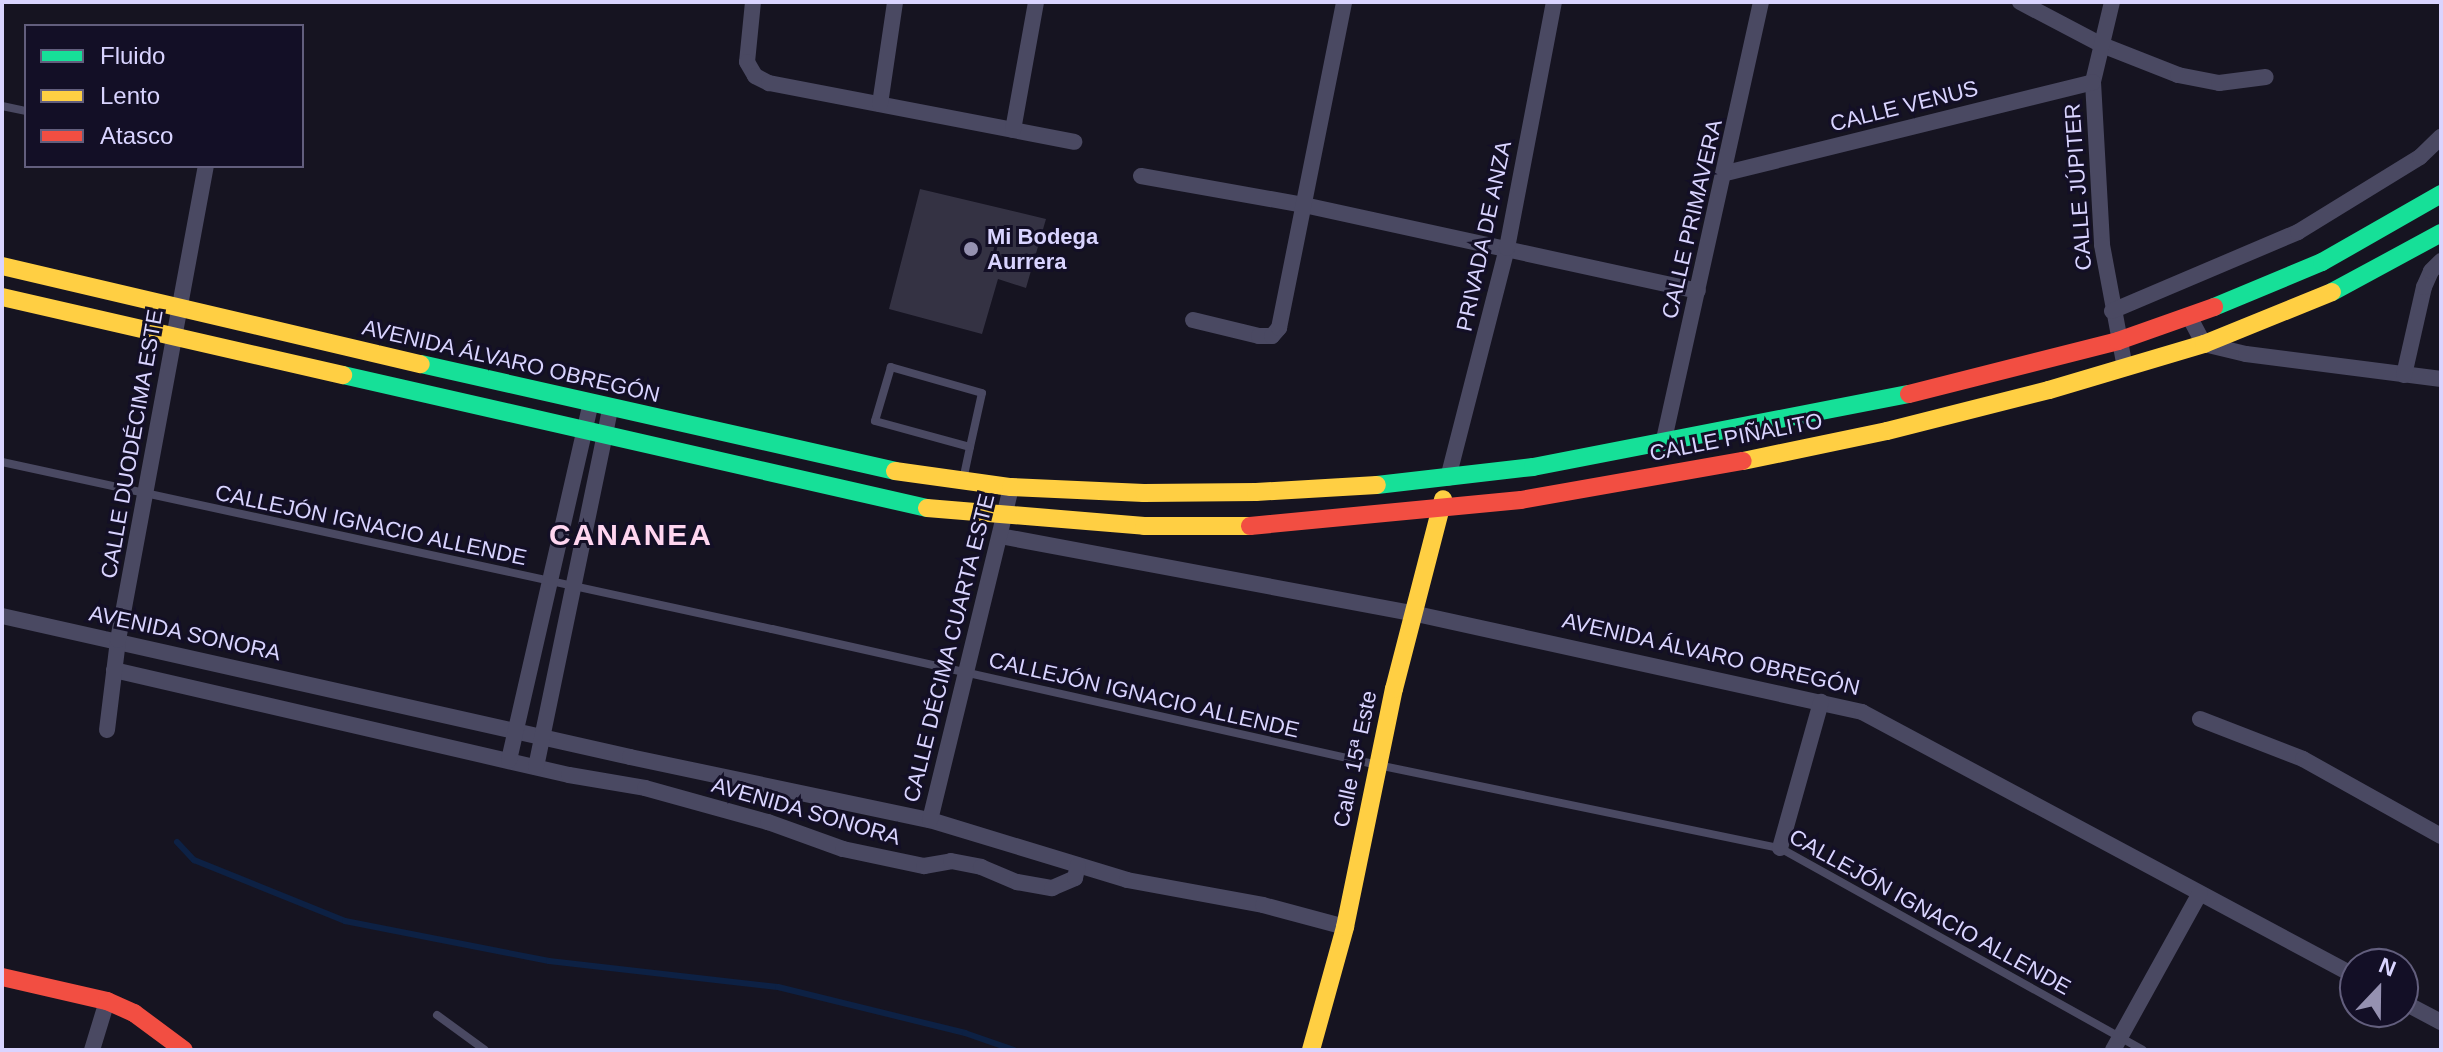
<!DOCTYPE html>
<html>
<head>
<meta charset="utf-8">
<style>
  body { margin:0 }
  #map { position:relative; width:2443px; height:1052px; overflow:hidden; background:#161421; font-family:Helvetica,sans-serif }
  div>[style] { position:absolute }
  [style*='--x'] { left:calc(var(--x)*1px); top:calc(var(--y)*1px); width:calc(var(--w)*1px); rotate:calc(var(--a)*1deg) }
  .stream>* { height:6px; margin:-3px; padding:0 3px; transform-origin:3px; border-radius:3px; background:#0d2144 }
  .building>* { inset:0; background:#343243 }
  .lane>* { height:8px; margin:-4px; padding:0 4px; transform-origin:4px; border-radius:4px; background:#4a4962 }
  .street>* { height:16px; margin:-8px; padding:0 8px; transform-origin:8px; border-radius:8px; background:#4a4962 }
  .fast>* { height:18px; margin:-9px; padding:0 9px; transform-origin:9px; border-radius:9px; background:#16e098 }
  .slow>* { height:18px; margin:-9px; padding:0 9px; transform-origin:9px; border-radius:9px; background:#ffcf43 }
  .jam>* { height:18px; margin:-9px; padding:0 9px; transform-origin:9px; border-radius:9px; background:#f24e42 }
  .dots>* { width:22px; height:22px; translate:-50% -50%; box-sizing:border-box; border:4px solid #130f26; border-radius:50% }
  span { translate:-50% -50%; white-space:nowrap; text-align:center; line-height:1.15; -webkit-text-stroke:6px #130f26; paint-order:stroke }
  .street-label { font-size:22px; color:#d9d4ff }
  .poi-label { font-size:22px; color:#d9d4ff; font-weight:700 }
  .left { translate:0 -50%; text-align:left }
  .district-label { font-size:30px; color:#ffd6f0; font-weight:700; letter-spacing:2px }
  .frame { position:absolute; inset:0; border:4px solid #d9d4ff; pointer-events:none }
  .legend { position:absolute; left:24px; top:24px; width:280px; height:144px; box-sizing:border-box; background:#130f26; border:2px solid #625e7d; margin:0; padding:10px 14px; list-style:none; font-size:24px; color:#d9d4ff }
  .legend li { display:flex; align-items:center; gap:16px; height:40px }
  .legend b { width:40px; border:2px solid #625e7d }
  .north { position:absolute; left:2339px; top:948px; width:80px; height:80px; box-sizing:border-box; background:#130f26; border:2px solid #625e7d; border-radius:50%; rotate:22deg; font-size:22px; font-weight:700; line-height:32px; text-align:center; color:#d9d4ff }
  .north::after { content:''; display:block; margin:auto; width:28px; height:36px; background:#9591b1; clip-path:polygon(50% 0,100% 100%,50% 72%,0 100%) }
</style>
</head>
<body>
<div id="map">
  <div class="stream">
    <div style="--x:177;--y:842;--w:25;--a:47"></div>
    <div style="--x:194;--y:860;--w:163;--a:22"></div>
    <div style="--x:345;--y:921;--w:208;--a:11.1"></div>
    <div style="--x:549;--y:961;--w:230;--a:6.5"></div>
    <div style="--x:778;--y:987;--w:193;--a:13.8"></div>
    <div style="--x:965;--y:1033;--w:52;--a:19.1"></div>
  </div>
  <div class="building">
    <div style="clip-path:polygon(920px 189px,1046px 219px,1026px 288px,998px 279px,982px 334px,889px 309px)"></div>
  </div>
  <div class="lane">
    <div style="--x:2;--y:106;--w:25;--a:12"></div>
    <div style="--x:2;--y:462;--w:788;--a:12.24"></div>
    <div style="--x:772;--y:629;--w:621;--a:12.65"></div>
    <div style="--x:1378;--y:765;--w:410;--a:11.7"></div>
    <div style="--x:1780;--y:848;--w:415;--a:29.1"></div>
    <div style="--x:963;--y:480;--w:34;--a:-78"></div>
    <div style="--x:970;--y:447;--w:55;--a:-77.5"></div>
    <div style="--x:982;--y:393;--w:95;--a:-164.1"></div>
    <div style="--x:891;--y:367;--w:56;--a:106.5"></div>
    <div style="--x:875;--y:421;--w:98;--a:15.3"></div>
    <div style="--x:437;--y:1015;--w:59;--a:36.1"></div>
  </div>
  <div class="street">
    <div style="--x:753;--y:2;--w:60;--a:95.7"></div>
    <div style="--x:747;--y:62;--w:16;--a:60"></div>
    <div style="--x:755;--y:76;--w:16;--a:27"></div>
    <div style="--x:769;--y:83;--w:311;--a:10.9"></div>
    <div style="--x:2020;--y:2;--w:93;--a:27.7"></div>
    <div style="--x:2102;--y:45;--w:82;--a:21.5"></div>
    <div style="--x:2178;--y:75;--w:42;--a:11"></div>
    <div style="--x:2219;--y:83;--w:47;--a:-7.3"></div>
    <div style="--x:2112;--y:2;--w:82;--a:103.4"></div>
    <div style="--x:2093;--y:82;--w:163;--a:86.8"></div>
    <div style="--x:2102;--y:245;--w:125;--a:79.4"></div>
    <div style="--x:880;--y:104;--w:103;--a:-81.6"></div>
    <div style="--x:1013;--y:130;--w:130;--a:-79.8"></div>
    <div style="--x:1726;--y:173;--w:378;--a:-13.9"></div>
    <div style="--x:1141;--y:176;--w:166;--a:10.1"></div>
    <div style="--x:1304;--y:205;--w:403;--a:12.3"></div>
    <div style="--x:2112;--y:311;--w:202;--a:-23"></div>
    <div style="--x:2298;--y:232;--w:143;--a:-31.6"></div>
    <div style="--x:2420;--y:157;--w:29;--a:-44"></div>
    <div style="--x:2190;--y:318;--w:30;--a:62"></div>
    <div style="--x:2204;--y:344;--w:43;--a:13.4"></div>
    <div style="--x:2246;--y:354;--w:197;--a:7.3"></div>
    <div style="--x:1193;--y:320;--w:68;--a:13.6"></div>
    <div style="--x:1259;--y:336;--w:13;--a:0"></div>
    <div style="--x:1272;--y:336;--w:11;--a:-49"></div>
    <div style="--x:1279;--y:328;--w:332;--a:-78.7"></div>
    <div style="--x:2404;--y:375;--w:90;--a:-77.2"></div>
    <div style="--x:2424;--y:287;--w:17;--a:-66"></div>
    <div style="--x:2431;--y:271;--w:14;--a:-45"></div>
    <div style="--x:1663;--y:444;--w:453;--a:-77.5"></div>
    <div style="--x:1448;--y:478;--w:237;--a:-75.6"></div>
    <div style="--x:1507;--y:248;--w:250;--a:-79.2"></div>
    <div style="--x:1000;--y:536;--w:419;--a:10.6"></div>
    <div style="--x:1412;--y:613;--w:461;--a:12.4"></div>
    <div style="--x:1862;--y:712;--w:559;--a:28.17"></div>
    <div style="--x:2;--y:616;--w:644;--a:12.65"></div>
    <div style="--x:630;--y:757;--w:307;--a:11.9"></div>
    <div style="--x:930;--y:820;--w:206;--a:16.9"></div>
    <div style="--x:1127;--y:880;--w:138;--a:10.4"></div>
    <div style="--x:1263;--y:905;--w:85;--a:15"></div>
    <div style="--x:114;--y:670;--w:467;--a:13"></div>
    <div style="--x:569;--y:775;--w:77;--a:9.7"></div>
    <div style="--x:645;--y:788;--w:128;--a:15.5"></div>
    <div style="--x:768;--y:822;--w:80;--a:19.8"></div>
    <div style="--x:843;--y:849;--w:83;--a:11.9"></div>
    <div style="--x:924;--y:866;--w:27;--a:-10"></div>
    <div style="--x:951;--y:861;--w:31;--a:11"></div>
    <div style="--x:981;--y:867;--w:39;--a:23"></div>
    <div style="--x:1017;--y:882;--w:36;--a:10"></div>
    <div style="--x:1052;--y:888;--w:25;--a:-23"></div>
    <div style="--x:1075;--y:878;--w:13;--a:-77"></div>
    <div style="--x:2200;--y:719;--w:110;--a:21.2"></div>
    <div style="--x:2303;--y:759;--w:158;--a:29.2"></div>
    <div style="--x:107;--y:730;--w:91;--a:-83"></div>
    <div style="--x:118;--y:640;--w:482;--a:-79.5"></div>
    <div style="--x:509;--y:760;--w:364;--a:-77.1"></div>
    <div style="--x:536;--y:767;--w:366;--a:-78.3"></div>
    <div style="--x:930;--y:820;--w:343;--a:-76.3"></div>
    <div style="--x:1780;--y:848;--w:152;--a:-74.3"></div>
    <div style="--x:2403;--y:1002;--w:43;--a:27.8"></div>
    <div style="--x:92;--y:1050;--w:51;--a:-73"></div>
    <div style="--x:2113;--y:1050;--w:179;--a:-61"></div>
  </div>
  <div class="fast">
    <div style="--x:2332;--y:292;--w:124;--a:-28.4"></div>
    <div style="--x:2214;--y:307;--w:117;--a:-22.6"></div>
    <div style="--x:2322;--y:262;--w:137;--a:-29.7"></div>
    <div style="--x:421;--y:364;--w:486;--a:12.7"></div>
    <div style="--x:343;--y:375;--w:599;--a:12.83"></div>
    <div style="--x:1377;--y:485;--w:157;--a:-6.6"></div>
    <div style="--x:1533;--y:467;--w:383;--a:-11"></div>
  </div>
  <div class="slow">
    <div style="--x:2;--y:266;--w:430;--a:13.2"></div>
    <div style="--x:2;--y:297;--w:350;--a:12.9"></div>
    <div style="--x:1743;--y:461;--w:147;--a:-11.8"></div>
    <div style="--x:1887;--y:431;--w:167;--a:-14.2"></div>
    <div style="--x:2049;--y:390;--w:162;--a:-16.5"></div>
    <div style="--x:2204;--y:344;--w:138;--a:-22.1"></div>
    <div style="--x:895;--y:471;--w:117;--a:7.9"></div>
    <div style="--x:1011;--y:487;--w:133;--a:2.6"></div>
    <div style="--x:1144;--y:493;--w:112;--a:-0.5"></div>
    <div style="--x:1256;--y:492;--w:121;--a:-3.3"></div>
    <div style="--x:927;--y:508;--w:218;--a:4.7"></div>
    <div style="--x:1144;--y:526;--w:106;--a:0"></div>
    <div style="--x:1311;--y:1050;--w:128;--a:-74.5"></div>
    <div style="--x:1345;--y:927;--w:243;--a:-78.4"></div>
    <div style="--x:1394;--y:689;--w:196;--a:-75.5"></div>
  </div>
  <div class="jam">
    <div style="--x:1909;--y:394;--w:216;--a:-14.2"></div>
    <div style="--x:2118;--y:341;--w:102;--a:-19.5"></div>
    <div style="--x:1250;--y:526;--w:272;--a:-5.5"></div>
    <div style="--x:1521;--y:500;--w:225;--a:-10"></div>
    <div style="--x:2;--y:977;--w:108;--a:12.9"></div>
    <div style="--x:107;--y:1001;--w:30;--a:24"></div>
    <div style="--x:134;--y:1013;--w:62;--a:36.5"></div>
  </div>
  <div class="dots">
    <div style="left:971px;top:249px;background:#9591b1"></div>
  </div>
  <div class="street-label">
    <span style="left:1904px;top:106px;rotate:-14deg">CALLE VENUS</span>
    <span style="left:2078px;top:187px;rotate:-94deg">CALLE JÚPITER</span>
    <span style="left:1692px;top:219px;rotate:-77deg">CALLE PRIMAVERA</span>
    <span style="left:1484px;top:236px;rotate:-78deg">PRIVADA DE ANZA</span>
    <span style="left:511px;top:361px;rotate:13deg">AVENIDA ÁLVARO OBREGÓN</span>
    <span style="left:1736px;top:437px;rotate:-11deg">CALLE PIÑALITO</span>
    <span style="left:132px;top:444px;rotate:-80deg">CALLE DUODÉCIMA ESTE</span>
    <span style="left:371px;top:525px;rotate:12deg">CALLEJÓN IGNACIO ALLENDE</span>
    <span style="left:185px;top:633px;rotate:12deg">AVENIDA SONORA</span>
    <span style="left:949px;top:648px;rotate:-76deg">CALLE DÉCIMA CUARTA ESTE</span>
    <span style="left:1711px;top:654px;rotate:13deg">AVENIDA ÁLVARO OBREGÓN</span>
    <span style="left:1144px;top:695px;rotate:13deg">CALLEJÓN IGNACIO ALLENDE</span>
    <span style="left:1355px;top:759px;rotate:-78deg">Calle 15ª Este</span>
    <span style="left:806px;top:811px;rotate:16deg">AVENIDA SONORA</span>
    <span style="left:1930px;top:912px;rotate:29deg">CALLEJÓN IGNACIO ALLENDE</span>
  </div>
  <div class="poi-label">
    <span class="left" style="left:987px;top:249px">Mi Bodega<br>Aurrera</span>
  </div>
  <div class="district-label">
    <span style="left:631px;top:535px">CANANEA</span>
  </div>
  <div class="frame"></div>
  <ul class="legend">
  <li><b style="height:10px;background:#16e098"></b>Fluido</li>
  <li><b style="height:10px;background:#ffcf43"></b>Lento</li>
  <li><b style="height:10px;background:#f24e42"></b>Atasco</li>
  </ul>
  <div class="north">N</div>
</div>
</body>
</html>
